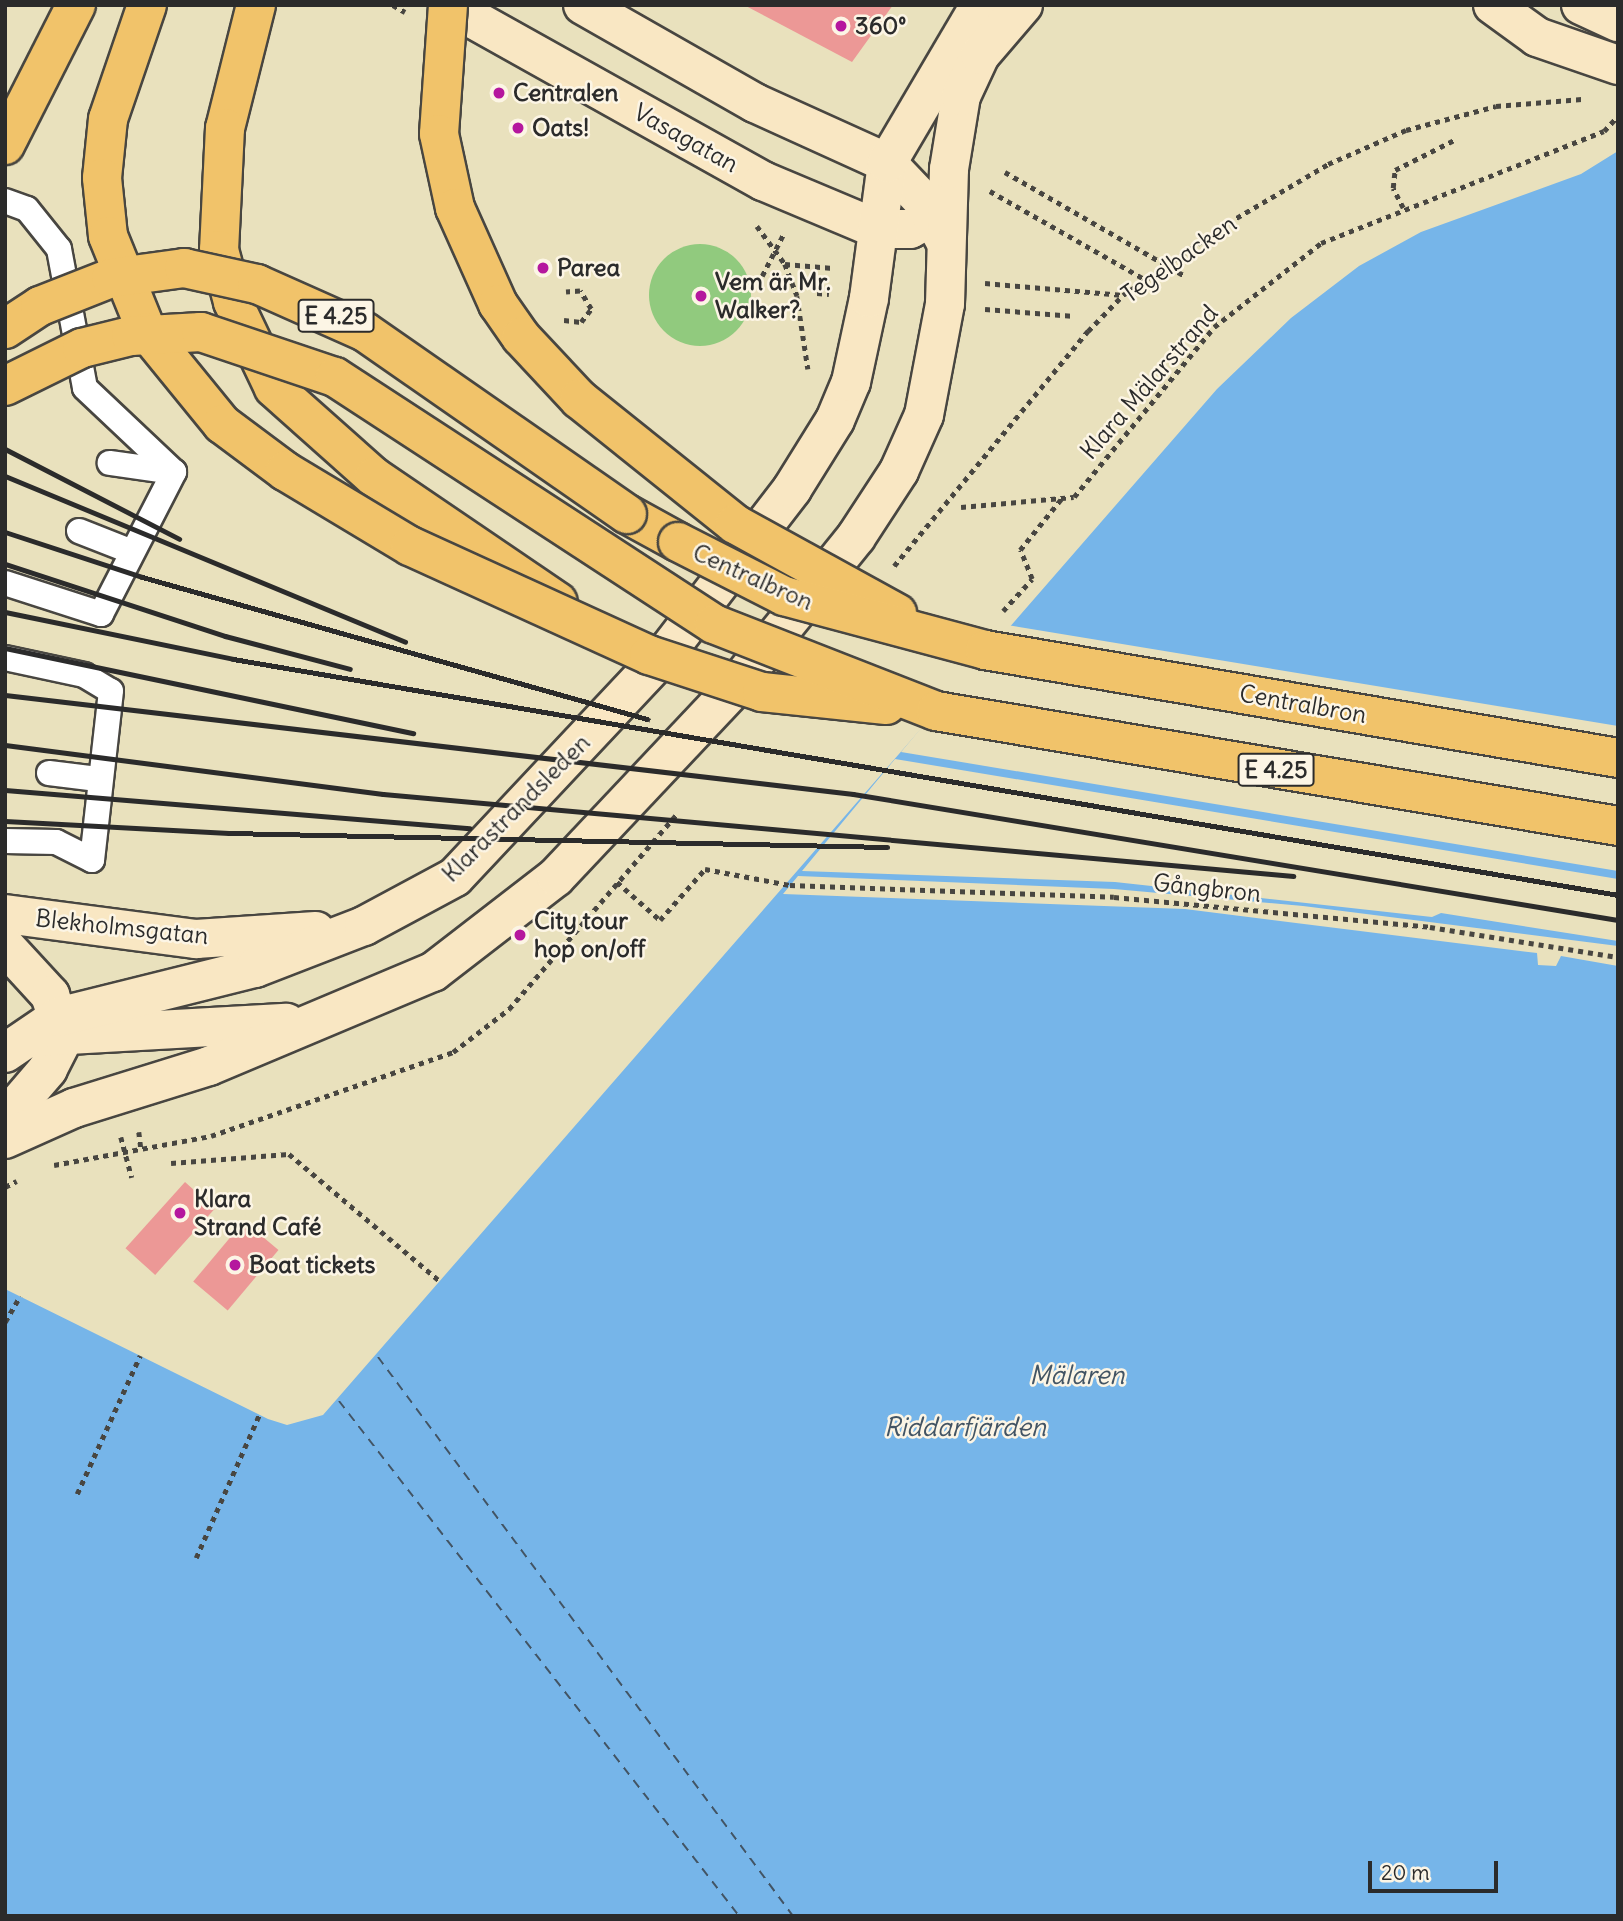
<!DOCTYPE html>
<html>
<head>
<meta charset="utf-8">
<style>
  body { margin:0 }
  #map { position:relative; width:1623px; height:1921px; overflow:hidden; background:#e9e1bd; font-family:Delius,sans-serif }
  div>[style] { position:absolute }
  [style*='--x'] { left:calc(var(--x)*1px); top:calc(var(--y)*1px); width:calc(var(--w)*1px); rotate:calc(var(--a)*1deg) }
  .green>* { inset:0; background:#91ca7e }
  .round { border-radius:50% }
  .water>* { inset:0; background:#76b5e9 }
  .pier>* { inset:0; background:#e9e1bd }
  .ferry>* { height:2px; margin-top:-1px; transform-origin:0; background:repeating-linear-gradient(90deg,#425464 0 9px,transparent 0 16px) }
  .building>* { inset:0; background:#ec9896; transform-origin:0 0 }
  .path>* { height:4.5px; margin-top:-2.25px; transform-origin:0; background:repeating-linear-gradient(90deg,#484641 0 5px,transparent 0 10px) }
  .roads { filter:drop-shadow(2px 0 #484641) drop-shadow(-2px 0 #484641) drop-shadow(0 2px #484641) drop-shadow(0 -2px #484641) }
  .lane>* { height:24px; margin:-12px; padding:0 12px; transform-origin:12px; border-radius:12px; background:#fff }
  .secondary>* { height:38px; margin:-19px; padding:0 19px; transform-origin:19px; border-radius:19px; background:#f9e7c3 }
  .highway>* { height:38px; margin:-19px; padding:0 19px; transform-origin:19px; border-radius:19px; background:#f1c36a }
  .rail>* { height:5px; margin:-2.5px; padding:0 2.5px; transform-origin:2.5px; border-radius:2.5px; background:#2b2b2b }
  .path-bridge>* { height:4.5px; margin-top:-2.25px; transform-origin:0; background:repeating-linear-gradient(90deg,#484641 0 5px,transparent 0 10px) }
  .bridges { filter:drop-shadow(2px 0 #484641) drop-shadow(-2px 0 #484641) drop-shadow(0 2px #484641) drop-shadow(0 -2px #484641) }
  .highway-bridge>* { height:38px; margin:-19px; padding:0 19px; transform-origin:19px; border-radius:19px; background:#f1c36a }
  .dots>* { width:19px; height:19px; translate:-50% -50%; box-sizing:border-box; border:4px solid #fcf5e5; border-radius:50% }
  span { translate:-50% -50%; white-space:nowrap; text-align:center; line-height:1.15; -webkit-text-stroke:5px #fcf5e5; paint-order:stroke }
  .shield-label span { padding:2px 5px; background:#fcf5e5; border:2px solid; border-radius:5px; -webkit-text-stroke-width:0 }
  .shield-label { font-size:23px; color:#2b2b2b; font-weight:700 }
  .poi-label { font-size:24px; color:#2b2b2b; font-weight:700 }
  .left { translate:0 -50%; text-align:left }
  .street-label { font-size:24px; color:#2b2b2b }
  .water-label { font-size:26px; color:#425464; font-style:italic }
  .frame { position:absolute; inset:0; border:7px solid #2b2b2b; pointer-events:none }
  .scale { position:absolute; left:1368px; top:1861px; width:130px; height:32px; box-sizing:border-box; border:4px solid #2b2b2b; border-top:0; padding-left:9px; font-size:21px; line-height:24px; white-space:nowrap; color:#2b2b2b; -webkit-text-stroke:5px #fcf5e5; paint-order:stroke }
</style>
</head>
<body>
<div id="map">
  <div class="green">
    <div class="round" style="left:649px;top:244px;width:102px;height:102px"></div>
  </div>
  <div class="water">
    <div style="clip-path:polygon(1618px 151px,1618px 1916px,5px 1916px,5px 1289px,268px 1419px,287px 1425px,323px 1415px,1217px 389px,1291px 318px,1359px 266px,1421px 232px,1581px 174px)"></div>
  </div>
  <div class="pier">
    <div style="clip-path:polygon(1007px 625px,1618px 726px,1618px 871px,901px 752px)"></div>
    <div style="clip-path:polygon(895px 759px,1618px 879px,1618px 941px,1441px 913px,1432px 917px,1115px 882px,802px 871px)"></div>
    <div style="clip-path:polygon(798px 876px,1114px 889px,1303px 906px,1618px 946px,1618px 966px,1561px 956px,1556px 966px,1538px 965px,1537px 953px,1185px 909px,783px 894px)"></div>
  </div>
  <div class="ferry">
    <div style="--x:378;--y:1357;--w:696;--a:53.41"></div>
    <div style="--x:339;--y:1401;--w:652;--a:52.16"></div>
  </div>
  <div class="building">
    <div style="clip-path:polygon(744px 5px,893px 5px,852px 62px)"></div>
    <div style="left:185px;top:1182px;width:40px;height:89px;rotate:42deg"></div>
    <div style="left:244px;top:1221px;width:45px;height:79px;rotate:40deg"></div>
  </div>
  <div class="path">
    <div style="--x:393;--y:5;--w:14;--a:30"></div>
    <div style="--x:1005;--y:172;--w:208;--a:30"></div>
    <div style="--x:990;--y:191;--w:180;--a:29.7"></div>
    <div style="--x:1403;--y:208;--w:22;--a:-117"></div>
    <div style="--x:1393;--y:188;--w:18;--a:-84"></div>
    <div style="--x:1395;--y:170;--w:68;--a:-26.9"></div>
    <div style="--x:757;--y:226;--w:47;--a:53.6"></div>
    <div style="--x:785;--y:264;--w:34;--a:69"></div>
    <div style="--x:797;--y:296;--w:74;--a:81.4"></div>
    <div style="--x:785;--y:264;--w:48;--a:4.8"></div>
    <div style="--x:762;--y:276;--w:48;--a:-62.9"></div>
    <div style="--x:985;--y:283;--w:139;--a:5"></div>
    <div style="--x:817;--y:293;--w:12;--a:5"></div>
    <div style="--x:985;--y:309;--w:90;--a:4.4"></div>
    <div style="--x:564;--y:320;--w:17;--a:7"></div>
    <div style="--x:581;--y:322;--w:16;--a:-52"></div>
    <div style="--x:591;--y:309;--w:21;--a:-121"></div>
    <div style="--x:580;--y:291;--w:14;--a:176"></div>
    <div style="--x:961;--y:507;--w:113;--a:-5.1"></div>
    <div style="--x:1074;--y:497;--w:220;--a:-50.5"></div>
    <div style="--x:1214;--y:327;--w:136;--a:-38.1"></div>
    <div style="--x:1321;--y:243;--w:304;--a:-21.6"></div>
    <div style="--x:1604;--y:131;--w:19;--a:-47"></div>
    <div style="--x:894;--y:566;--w:305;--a:-50.5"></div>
    <div style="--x:1088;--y:331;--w:50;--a:-45.8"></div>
    <div style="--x:1123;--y:295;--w:127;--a:-34.4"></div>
    <div style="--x:1228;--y:223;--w:116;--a:-30.5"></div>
    <div style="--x:1328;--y:164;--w:85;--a:-23.6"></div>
    <div style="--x:1406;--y:130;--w:93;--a:-14.9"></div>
    <div style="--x:1496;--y:106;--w:86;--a:-4.7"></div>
    <div style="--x:1003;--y:611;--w:43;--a:-47.8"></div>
    <div style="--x:1032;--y:579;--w:31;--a:-112"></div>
    <div style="--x:1020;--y:550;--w:67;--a:-51.1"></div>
    <div style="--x:617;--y:882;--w:57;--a:41.5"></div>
    <div style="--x:660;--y:920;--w:68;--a:-48.6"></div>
    <div style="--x:705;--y:869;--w:86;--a:10.7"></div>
    <div style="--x:139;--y:1132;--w:16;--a:83"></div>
    <div style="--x:121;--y:1137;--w:42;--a:75"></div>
    <div style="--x:171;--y:1163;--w:118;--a:-4.4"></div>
    <div style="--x:289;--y:1154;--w:199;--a:40.1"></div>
    <div style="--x:54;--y:1165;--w:160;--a:-10.5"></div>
    <div style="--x:211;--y:1136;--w:256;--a:-19.1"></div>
    <div style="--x:453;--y:1052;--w:71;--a:-37.5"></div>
    <div style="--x:509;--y:1009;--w:256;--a:-49.3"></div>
    <div style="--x:5;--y:1187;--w:13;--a:-27"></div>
    <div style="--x:5;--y:1322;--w:30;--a:-60"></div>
    <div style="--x:77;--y:1494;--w:152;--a:-65.5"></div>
    <div style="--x:196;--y:1558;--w:156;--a:-66.2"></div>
  </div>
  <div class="roads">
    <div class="lane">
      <div style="--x:5;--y:201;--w:23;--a:20"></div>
      <div style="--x:27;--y:209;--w:51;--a:51.3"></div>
      <div style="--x:59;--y:249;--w:141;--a:79.4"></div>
      <div style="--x:85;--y:388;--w:122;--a:43.3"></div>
      <div style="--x:79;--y:531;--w:55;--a:21.4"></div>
      <div style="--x:5;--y:583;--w:101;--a:17.9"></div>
      <div style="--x:101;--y:614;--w:160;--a:-62.8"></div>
      <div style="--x:174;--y:472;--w:65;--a:-172"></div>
      <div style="--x:5;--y:658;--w:81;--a:12.1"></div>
      <div style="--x:84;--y:675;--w:31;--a:31"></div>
      <div style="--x:111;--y:691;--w:170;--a:96.4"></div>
      <div style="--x:92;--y:860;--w:40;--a:-153.4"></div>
      <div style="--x:56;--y:842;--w:51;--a:-178.9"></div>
      <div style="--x:49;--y:773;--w:49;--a:7"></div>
    </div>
    <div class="secondary">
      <div style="--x:448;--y:5;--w:361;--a:29.2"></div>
      <div style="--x:763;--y:181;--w:124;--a:22.8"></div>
      <div style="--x:877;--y:229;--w:33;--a:0"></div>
      <div style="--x:910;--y:229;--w:27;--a:-28"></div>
      <div style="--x:934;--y:216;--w:27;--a:-59"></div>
      <div style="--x:583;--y:5;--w:198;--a:29.7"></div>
      <div style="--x:755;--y:103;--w:145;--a:24.4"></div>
      <div style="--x:887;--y:163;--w:54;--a:46.5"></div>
      <div style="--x:924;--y:202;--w:42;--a:61.6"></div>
      <div style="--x:1493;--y:5;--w:54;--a:36"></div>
      <div style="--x:1537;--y:37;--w:86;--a:19.1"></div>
      <div style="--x:1581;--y:5;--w:41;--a:24.7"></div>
      <div style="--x:5;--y:914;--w:193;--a:7.5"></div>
      <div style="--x:196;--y:939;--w:120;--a:-3.8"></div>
      <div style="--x:5;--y:946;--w:67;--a:47.4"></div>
      <div style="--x:50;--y:995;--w:44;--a:71.6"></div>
      <div style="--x:64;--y:1037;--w:36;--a:117"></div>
      <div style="--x:48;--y:1069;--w:66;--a:130.7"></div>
      <div style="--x:33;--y:1037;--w:254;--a:-3.2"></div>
      <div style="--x:5;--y:1053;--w:64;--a:-34.2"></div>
      <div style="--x:58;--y:1017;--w:203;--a:-14"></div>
      <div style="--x:255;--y:968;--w:117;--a:-21.1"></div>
      <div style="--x:364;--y:926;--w:103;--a:-28.3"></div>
      <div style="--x:455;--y:877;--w:313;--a:-46.8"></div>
      <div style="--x:669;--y:649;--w:202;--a:-52.4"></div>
      <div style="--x:792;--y:489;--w:81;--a:-58.1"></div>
      <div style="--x:835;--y:420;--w:41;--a:-67.2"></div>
      <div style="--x:851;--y:382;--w:86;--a:-77.9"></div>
      <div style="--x:869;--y:298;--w:136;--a:-82.4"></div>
      <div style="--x:887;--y:163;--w:183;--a:-59.5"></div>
      <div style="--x:5;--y:1139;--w:76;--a:-24.2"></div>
      <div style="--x:74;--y:1108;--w:141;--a:-17.3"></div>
      <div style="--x:209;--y:1066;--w:243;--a:-22.8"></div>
      <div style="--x:433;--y:972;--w:155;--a:-37.7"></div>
      <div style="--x:556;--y:877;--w:261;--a:-46.7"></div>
      <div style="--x:735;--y:687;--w:193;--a:-51.1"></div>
      <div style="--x:856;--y:537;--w:79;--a:-56.9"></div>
      <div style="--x:899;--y:471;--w:61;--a:-65.9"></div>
      <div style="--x:924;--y:415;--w:113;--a:-79.3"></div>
      <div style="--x:945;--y:304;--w:135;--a:-88.3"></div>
      <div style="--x:949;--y:169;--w:74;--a:-80.7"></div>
      <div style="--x:961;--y:96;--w:45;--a:-65.1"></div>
      <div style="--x:980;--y:55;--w:66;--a:-49.3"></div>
    </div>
    <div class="highway">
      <div style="--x:256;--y:5;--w:127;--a:104.1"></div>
      <div style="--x:225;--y:128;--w:122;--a:92.8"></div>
      <div style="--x:219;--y:250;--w:54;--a:74.9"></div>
      <div style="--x:233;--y:302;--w:95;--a:64.5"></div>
      <div style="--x:274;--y:388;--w:134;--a:41.7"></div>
      <div style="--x:374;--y:477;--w:222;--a:34.2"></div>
      <div style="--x:627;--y:514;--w:58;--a:28.8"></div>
    </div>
  </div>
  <div class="rail">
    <div style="--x:5;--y:449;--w:196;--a:27.3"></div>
    <div style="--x:5;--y:476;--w:433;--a:22.5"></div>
    <div style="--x:5;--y:532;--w:144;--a:18.2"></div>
    <div style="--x:142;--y:577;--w:525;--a:15.71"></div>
    <div style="--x:5;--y:564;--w:231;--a:18.1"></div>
    <div style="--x:225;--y:636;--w:129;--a:14.8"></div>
    <div style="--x:5;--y:612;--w:233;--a:11.6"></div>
    <div style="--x:233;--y:659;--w:1405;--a:9.67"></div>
    <div style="--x:5;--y:648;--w:417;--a:11.8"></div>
    <div style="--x:5;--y:695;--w:854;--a:6.66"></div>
    <div style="--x:853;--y:794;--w:775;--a:9.35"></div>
    <div style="--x:5;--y:745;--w:381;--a:7.4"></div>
    <div style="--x:383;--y:794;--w:914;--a:5.15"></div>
    <div style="--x:5;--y:790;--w:466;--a:4.7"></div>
    <div style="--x:5;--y:821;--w:224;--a:3.1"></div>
    <div style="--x:229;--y:833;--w:658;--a:1.22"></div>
  </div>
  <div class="path-bridge">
    <div style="--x:790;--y:885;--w:324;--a:2.1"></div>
    <div style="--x:1114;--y:897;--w:317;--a:5.4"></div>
    <div style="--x:1430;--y:927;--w:190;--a:9.1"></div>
  </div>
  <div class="bridges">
    <div class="highway-bridge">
      <div style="--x:147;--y:5;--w:120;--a:108.9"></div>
      <div style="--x:108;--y:119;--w:59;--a:95.8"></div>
      <div style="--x:102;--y:178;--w:58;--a:84.1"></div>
      <div style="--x:108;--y:236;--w:104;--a:67.9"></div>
      <div style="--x:147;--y:332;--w:119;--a:50.8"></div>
      <div style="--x:222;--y:424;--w:79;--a:36.7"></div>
      <div style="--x:285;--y:471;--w:146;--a:31"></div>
      <div style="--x:410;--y:546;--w:263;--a:24.5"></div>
      <div style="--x:649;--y:655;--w:119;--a:18.1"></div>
      <div style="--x:762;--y:692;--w:125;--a:6"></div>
      <div style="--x:448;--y:5;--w:129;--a:94"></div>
      <div style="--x:439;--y:134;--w:76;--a:77.8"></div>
      <div style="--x:455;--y:208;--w:105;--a:65.9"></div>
      <div style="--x:498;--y:304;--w:40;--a:55.1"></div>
      <div style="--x:521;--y:337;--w:85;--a:46.9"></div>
      <div style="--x:579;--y:399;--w:200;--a:38.7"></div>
      <div style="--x:735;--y:524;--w:185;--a:28.8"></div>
      <div style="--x:5;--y:145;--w:157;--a:-63.1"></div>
      <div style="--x:5;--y:329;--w:42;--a:-33.3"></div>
      <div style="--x:40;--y:306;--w:76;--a:-21.5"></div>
      <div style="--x:111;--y:278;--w:74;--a:-7.8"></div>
      <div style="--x:184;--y:268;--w:75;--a:12.4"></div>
      <div style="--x:257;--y:284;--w:118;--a:24"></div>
      <div style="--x:365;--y:332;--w:319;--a:34.8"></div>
      <div style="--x:5;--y:386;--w:86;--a:-26.3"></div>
      <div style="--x:82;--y:348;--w:50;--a:-13.8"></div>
      <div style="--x:131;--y:336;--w:70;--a:-3.3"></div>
      <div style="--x:201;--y:332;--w:141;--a:18.6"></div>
      <div style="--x:335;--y:377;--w:452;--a:33.1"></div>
      <div style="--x:714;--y:624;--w:238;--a:21.4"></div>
      <div style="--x:936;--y:711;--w:692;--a:9.57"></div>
      <div style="--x:678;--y:542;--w:119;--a:27"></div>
      <div style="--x:784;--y:596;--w:208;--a:15"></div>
      <div style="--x:985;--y:650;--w:642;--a:9.68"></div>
    </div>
  </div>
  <div class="dots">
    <div style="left:841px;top:26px;background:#b5179e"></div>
    <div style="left:499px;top:93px;background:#b5179e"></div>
    <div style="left:518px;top:128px;background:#b5179e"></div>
    <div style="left:543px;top:268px;background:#b5179e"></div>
    <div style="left:701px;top:296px;background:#b5179e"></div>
    <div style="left:520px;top:935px;background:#b5179e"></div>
    <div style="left:180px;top:1213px;background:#b5179e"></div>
    <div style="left:235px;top:1265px;background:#b5179e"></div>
  </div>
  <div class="shield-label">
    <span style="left:336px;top:316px">E 4.25</span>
    <span style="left:1276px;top:770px">E 4.25</span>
  </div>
  <div class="poi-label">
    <span class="left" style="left:855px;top:26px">360°</span>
    <span class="left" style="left:513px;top:93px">Centralen</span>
    <span class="left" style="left:532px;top:128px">Oats!</span>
    <span class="left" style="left:557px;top:268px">Parea</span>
    <span class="left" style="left:715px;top:296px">Vem är Mr.<br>Walker?</span>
    <span class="left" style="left:534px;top:935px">City tour<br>hop on/off</span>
    <span class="left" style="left:194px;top:1213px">Klara<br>Strand Café</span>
    <span class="left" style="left:249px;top:1265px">Boat tickets</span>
  </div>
  <div class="street-label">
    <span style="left:686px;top:138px;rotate:29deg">Vasagatan</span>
    <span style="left:1179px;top:259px;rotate:-35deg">Tegelbacken</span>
    <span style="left:1149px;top:382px;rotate:-49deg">Klara Mälarstrand</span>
    <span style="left:753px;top:577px;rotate:24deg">Centralbron</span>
    <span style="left:1303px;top:704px;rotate:10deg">Centralbron</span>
    <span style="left:516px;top:808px;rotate:-45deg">Klarastrandsleden</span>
    <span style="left:1207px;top:888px;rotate:6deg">Gångbron</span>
    <span style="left:122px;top:927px;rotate:6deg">Blekholmsgatan</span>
  </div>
  <div class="water-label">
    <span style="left:1077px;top:1375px">Mälaren</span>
    <span style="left:965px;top:1427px">Riddarfjärden</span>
  </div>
  <div class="frame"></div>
  <div class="scale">20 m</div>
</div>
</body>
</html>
